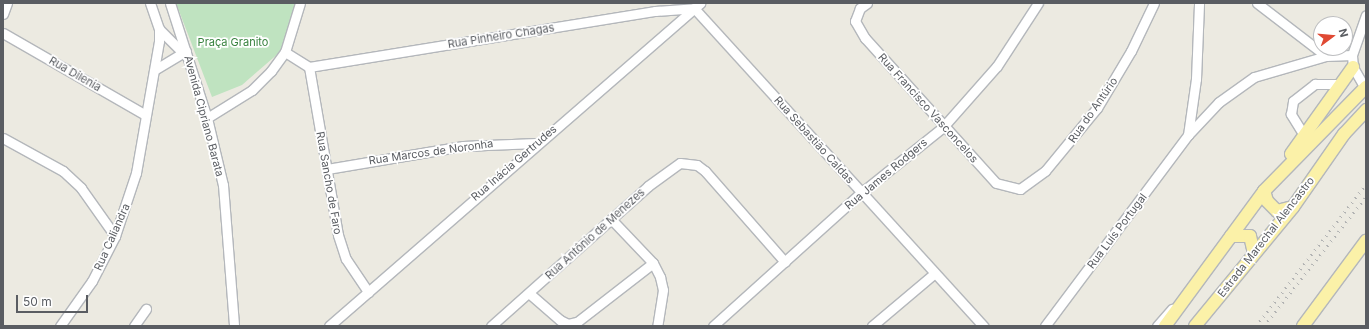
<!DOCTYPE html>
<html>
<head>
<meta charset="utf-8">
<style>
  body { margin:0 }
  #map { position:relative; width:1369px; height:329px; overflow:hidden; background:#eceae1; font-family:Inter,sans-serif }
  div>[style] { position:absolute }
  [style*='--x'] { left:calc(var(--x)*1px); top:calc(var(--y)*1px); width:calc(var(--w)*1px); rotate:calc(var(--a)*1deg) }
  .green>* { inset:0; background:#bfe3c0 }
  .roads { filter:drop-shadow(1px 0 #b4b7bb) drop-shadow(-1px 0 #b4b7bb) drop-shadow(0 1px #b4b7bb) drop-shadow(0 -1px #b4b7bb) }
  .minor>* { height:9px; margin:-4.5px; padding:0 4.5px; transform-origin:4.5px; border-radius:4.5px; background:#fff }
  .major>* { height:12px; margin:-6px; padding:0 6px; transform-origin:6px; border-radius:6px; background:#fbf1a8 }
  .rail>* { height:3px; margin-top:-1.5px; transform-origin:0; background:repeating-linear-gradient(90deg,#b2b3b3 0 1px,transparent 0 6px) }
  span { translate:-50% -50%; white-space:nowrap; text-align:center; line-height:1.15; -webkit-text-stroke:3.5px #fff; paint-order:stroke }
  .street-label { font-size:11px; color:#5a5d62 }
  .park-label { font-size:11px; color:#38823f }
  .frame { position:absolute; inset:0; border:4px solid #5a5d62; pointer-events:none }
  .north { position:absolute; left:1313px; top:16px; width:40px; height:40px; box-sizing:border-box; background:#fff; border:1px solid #bdbec0; border-radius:50%; rotate:74deg; font-size:11px; font-weight:700; line-height:16px; text-align:center; color:#5a5d62 }
  .north::after { content:''; display:block; margin:auto; width:14px; height:18px; background:#e04933; clip-path:polygon(50% 0,100% 100%,50% 72%,0 100%) }
  .scale { position:absolute; left:16px; top:295px; width:72px; height:18px; box-sizing:border-box; border:2px solid #5a5d62; border-top:0; padding-left:5px; font-size:12px; line-height:14px; white-space:nowrap; color:#5a5d62; -webkit-text-stroke:3px #fff; paint-order:stroke }
</style>
</head>
<body>
<div id="map">
  <div class="green">
    <div style="clip-path:polygon(176px 3px,296px 3px,280px 52px,242px 85px,212px 97px)"></div>
  </div>
  <div class="roads">
    <div class="minor">
      <div style="--x:170;--y:3;--w:121;--a:72.2"></div>
      <div style="--x:207;--y:118;--w:69;--a:76.6"></div>
      <div style="--x:223;--y:185;--w:141;--a:85.5"></div>
      <div style="--x:867;--y:3;--w:9;--a:144"></div>
      <div style="--x:860;--y:8;--w:14;--a:111"></div>
      <div style="--x:855;--y:21;--w:20;--a:60"></div>
      <div style="--x:865;--y:38;--w:195;--a:47.9"></div>
      <div style="--x:996;--y:183;--w:25;--a:14"></div>
      <div style="--x:1020;--y:189;--w:31;--a:-36"></div>
      <div style="--x:1045;--y:171;--w:82;--a:-50.5"></div>
      <div style="--x:1097;--y:108;--w:66;--a:-59.2"></div>
      <div style="--x:1131;--y:51;--w:53;--a:-64.4"></div>
      <div style="--x:1257;--y:3;--w:87;--a:37.5"></div>
      <div style="--x:3;--y:14;--w:12;--a:-70"></div>
      <div style="--x:159;--y:29;--w:31;--a:45"></div>
      <div style="--x:3;--y:33;--w:163;--a:29.9"></div>
      <div style="--x:285;--y:52;--w:28;--a:32"></div>
      <div style="--x:309;--y:67;--w:351;--a:-9.2"></div>
      <div style="--x:655;--y:11;--w:39;--a:-4"></div>
      <div style="--x:694;--y:8;--w:430;--a:47.7"></div>
      <div style="--x:309;--y:67;--w:170;--a:80.2"></div>
      <div style="--x:338;--y:235;--w:25;--a:72"></div>
      <div style="--x:346;--y:259;--w:40;--a:56"></div>
      <div style="--x:156;--y:69;--w:35;--a:-31"></div>
      <div style="--x:1365;--y:88;--w:24;--a:-120"></div>
      <div style="--x:1353;--y:67;--w:12;--a:-95"></div>
      <div style="--x:1352;--y:55;--w:42;--a:-70.7"></div>
      <div style="--x:207;--y:118;--w:53;--a:-31.9"></div>
      <div style="--x:252;--y:90;--w:27;--a:-45"></div>
      <div style="--x:271;--y:71;--w:24;--a:-54"></div>
      <div style="--x:285;--y:52;--w:51;--a:-73"></div>
      <div style="--x:1188;--y:135;--w:57;--a:-81.9"></div>
      <div style="--x:1196;--y:79;--w:76;--a:-87.7"></div>
      <div style="--x:3;--y:138;--w:68;--a:28.8"></div>
      <div style="--x:63;--y:171;--w:25;--a:43"></div>
      <div style="--x:81;--y:188;--w:59;--a:54.7"></div>
      <div style="--x:1307;--y:140;--w:31;--a:-122"></div>
      <div style="--x:1291;--y:114;--w:13;--a:-81"></div>
      <div style="--x:1293;--y:101;--w:28;--a:-38"></div>
      <div style="--x:1315;--y:84;--w:26;--a:0"></div>
      <div style="--x:327;--y:169;--w:138;--a:-9.6"></div>
      <div style="--x:463;--y:146;--w:73;--a:-2.4"></div>
      <div style="--x:613;--y:221;--w:58;--a:46.4"></div>
      <div style="--x:653;--y:263;--w:16;--a:63"></div>
      <div style="--x:660;--y:277;--w:13;--a:77"></div>
      <div style="--x:663;--y:290;--w:36;--a:99"></div>
      <div style="--x:530;--y:294;--w:40;--a:41"></div>
      <div style="--x:560;--y:320;--w:9;--a:27"></div>
      <div style="--x:568;--y:324;--w:9;--a:-13"></div>
      <div style="--x:577;--y:322;--w:96;--a:-37.8"></div>
      <div style="--x:60;--y:326;--w:55;--a:-54.6"></div>
      <div style="--x:92;--y:281;--w:51;--a:-62.9"></div>
      <div style="--x:115;--y:236;--w:66;--a:-71.6"></div>
      <div style="--x:136;--y:173;--w:134;--a:-80.1"></div>
      <div style="--x:159;--y:41;--w:12;--a:-90"></div>
      <div style="--x:159;--y:29;--w:28;--a:-109"></div>
      <div style="--x:134;--y:326;--w:21;--a:-55"></div>
      <div style="--x:329;--y:326;--w:492;--a:-41"></div>
      <div style="--x:491;--y:326;--w:210;--a:-41.7"></div>
      <div style="--x:648;--y:186;--w:39;--a:-36"></div>
      <div style="--x:680;--y:163;--w:17;--a:7"></div>
      <div style="--x:697;--y:165;--w:10;--a:37"></div>
      <div style="--x:705;--y:171;--w:121;--a:48.7"></div>
      <div style="--x:713;--y:326;--w:200;--a:-42"></div>
      <div style="--x:862;--y:192;--w:104;--a:-38.7"></div>
      <div style="--x:943;--y:127;--w:81;--a:-48.5"></div>
      <div style="--x:997;--y:66;--w:75;--a:-56.9"></div>
      <div style="--x:872;--y:326;--w:82;--a:-40.1"></div>
      <div style="--x:1045;--y:326;--w:239;--a:-53.2"></div>
      <div style="--x:1188;--y:135;--w:45;--a:-46.8"></div>
      <div style="--x:1219;--y:102;--w:43;--a:-35.5"></div>
      <div style="--x:1254;--y:77;--w:75;--a:-16.3"></div>
      <div style="--x:1326;--y:56;--w:26;--a:-2"></div>
      <div style="--x:1157;--y:326;--w:23;--a:-49"></div>
    </div>
    <div class="major">
      <div style="--x:1291;--y:154;--w:107;--a:-54.5"></div>
      <div style="--x:1264;--y:191;--w:10;--a:73"></div>
      <div style="--x:1267;--y:201;--w:14;--a:45"></div>
      <div style="--x:1277;--y:211;--w:16;--a:-14"></div>
      <div style="--x:1231;--y:236;--w:19;--a:0"></div>
      <div style="--x:1250;--y:236;--w:17;--a:77"></div>
      <div style="--x:1165;--y:326;--w:167;--a:-53.7"></div>
      <div style="--x:1264;--y:191;--w:146;--a:-45.6"></div>
      <div style="--x:1195;--y:326;--w:154;--a:-50.5"></div>
      <div style="--x:1293;--y:207;--w:89;--a:-55.1"></div>
      <div style="--x:1344;--y:134;--w:33;--a:-47"></div>
      <div style="--x:1303;--y:326;--w:106;--a:-53.5"></div>
    </div>
  </div>
  <div class="rail">
    <div style="--x:1256;--y:326;--w:180;--a:-52.2"></div>
    <div style="--x:1264;--y:326;--w:164;--a:-51.7"></div>
  </div>
  <div class="street-label">
    <span style="left:501px;top:36px;rotate:-9deg">Rua Pinheiro Chagas</span>
    <span style="left:75px;top:74px;rotate:30deg">Rua Dilenia</span>
    <span style="left:928px;top:108px;rotate:48deg">Rua Francisco Vasconcelos</span>
    <span style="left:1093px;top:110px;rotate:-55deg">Rua do Antúrio</span>
    <span style="left:204px;top:116px;rotate:75deg">Avenida Cipriano Barata</span>
    <span style="left:814px;top:140px;rotate:48deg">Rua Sebastião Caldas</span>
    <span style="left:431px;top:152px;rotate:-8deg">Rua Marcos de Noronha</span>
    <span style="left:514px;top:163px;rotate:-41deg">Rua Inácia Gertrudes</span>
    <span style="left:886px;top:174px;rotate:-40deg">Rua James Rodgers</span>
    <span style="left:329px;top:183px;rotate:80deg">Rua Sancho de Faro</span>
    <span style="left:1117px;top:231px;rotate:-53deg">Rua Luís Portugal</span>
    <span style="left:595px;top:234px;rotate:-42deg">Rua Antônio de Menezes</span>
    <span style="left:112px;top:237px;rotate:-66deg">Rua Caliandra</span>
    <span style="left:1266px;top:237px;rotate:-52deg">Estrada Marechal Alencastro</span>
  </div>
  <div class="park-label">
    <span style="left:233px;top:42px">Praça Granito</span>
  </div>
  <div class="frame"></div>
  <div class="north">N</div>
  <div class="scale">50 m</div>
</div>
</body>
</html>
